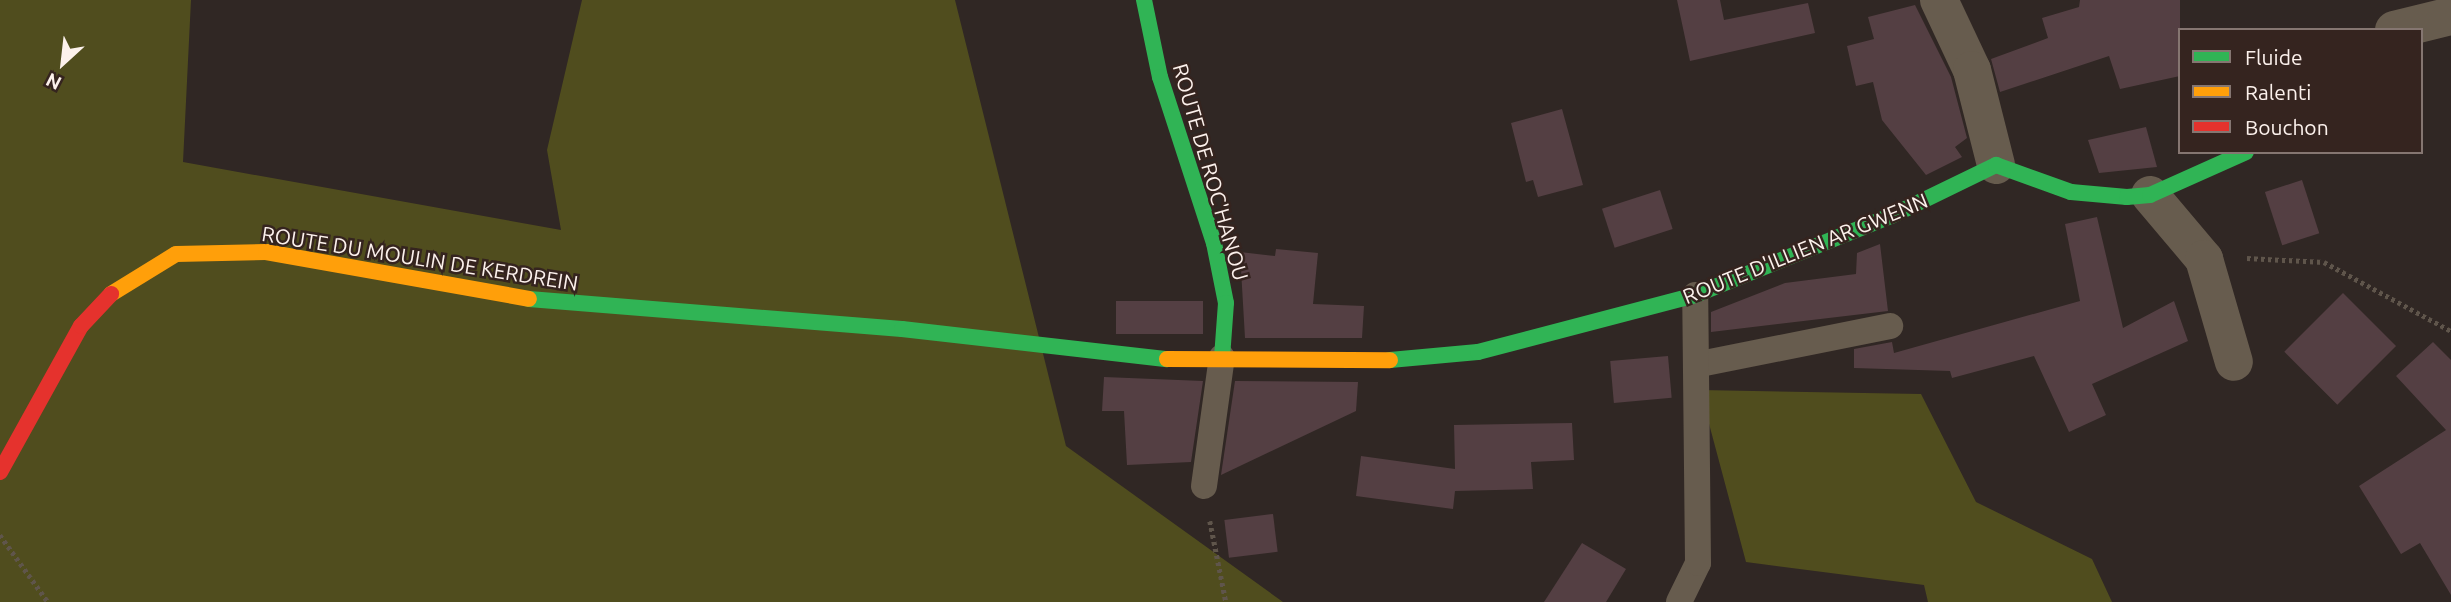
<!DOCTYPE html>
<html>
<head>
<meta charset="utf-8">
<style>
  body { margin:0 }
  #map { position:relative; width:2451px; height:602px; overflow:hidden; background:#302724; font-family:Ubuntu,sans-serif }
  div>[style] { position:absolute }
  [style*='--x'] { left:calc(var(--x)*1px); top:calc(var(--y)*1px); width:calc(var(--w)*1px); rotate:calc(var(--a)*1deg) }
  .green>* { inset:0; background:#504d1e }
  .building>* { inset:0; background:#543f43; transform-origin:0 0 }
  .path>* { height:4.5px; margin-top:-2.25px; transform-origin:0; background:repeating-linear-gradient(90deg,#5f554b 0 3.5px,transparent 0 7px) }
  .lane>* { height:26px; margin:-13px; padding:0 13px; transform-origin:13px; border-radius:13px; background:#675c4e }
  .street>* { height:38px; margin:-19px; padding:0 19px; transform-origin:19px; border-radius:19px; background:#675c4e }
  .fast>* { height:16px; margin:-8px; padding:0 8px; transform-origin:8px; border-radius:8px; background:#30b455 }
  .slow>* { height:16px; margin:-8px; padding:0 8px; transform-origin:8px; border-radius:8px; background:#ff9f0a }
  .jam>* { height:16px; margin:-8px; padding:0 8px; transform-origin:8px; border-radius:8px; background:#e5322d }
  span { translate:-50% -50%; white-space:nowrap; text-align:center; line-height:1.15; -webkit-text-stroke:5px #35241f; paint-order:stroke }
  .street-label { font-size:21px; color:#fcf1ec }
  .legend { position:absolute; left:2178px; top:28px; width:245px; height:126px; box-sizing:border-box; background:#35241f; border:2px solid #857671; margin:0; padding:9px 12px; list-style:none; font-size:21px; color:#fcf1ec }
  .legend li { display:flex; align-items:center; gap:14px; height:35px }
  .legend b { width:35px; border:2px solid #857671 }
  .north { position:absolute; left:28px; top:28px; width:70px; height:70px; -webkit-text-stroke:5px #35241f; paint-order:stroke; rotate:207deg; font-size:19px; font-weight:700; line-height:28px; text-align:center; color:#fcf1ec }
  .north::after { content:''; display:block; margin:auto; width:24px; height:32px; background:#fcf1ec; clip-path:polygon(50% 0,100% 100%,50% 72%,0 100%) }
</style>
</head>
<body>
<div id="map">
  <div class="green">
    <div style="clip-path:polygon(0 0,191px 0,183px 162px,561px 230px,547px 150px,582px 0,955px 0,1066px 446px,1283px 602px,0 602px)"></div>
    <div style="clip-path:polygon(1700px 390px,1921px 394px,1976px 502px,2092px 559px,2112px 602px,1928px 602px,1924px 585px,1746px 562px)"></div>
  </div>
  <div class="building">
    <div style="clip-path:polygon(1677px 0,1720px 0,1724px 20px,1808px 3px,1815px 33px,1690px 61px)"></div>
    <div style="clip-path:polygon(2080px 0,2180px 0,2180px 76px,2120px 89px,2109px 56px,2000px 92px,1991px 59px,2048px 38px,2042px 18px,2079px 7px)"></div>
    <div style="clip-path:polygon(1915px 5px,1951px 77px,1967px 138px,1955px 147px,1962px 157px,1926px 175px,1882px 120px,1873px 82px,1856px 86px,1847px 46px,1874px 39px,1868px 17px)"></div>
    <div style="clip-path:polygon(1562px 109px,1583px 185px,1538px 197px,1533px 180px,1526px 182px,1511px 123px)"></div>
    <div style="clip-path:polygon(2146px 127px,2157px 167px,2099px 173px,2088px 140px)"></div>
    <div style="left:2302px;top:180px;width:56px;height:39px;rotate:72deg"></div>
    <div style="left:1660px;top:190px;width:41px;height:61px;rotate:72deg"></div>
    <div style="clip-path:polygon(2097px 217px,2123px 328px,2174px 301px,2188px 341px,2092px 384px,2106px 415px,2069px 432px,2034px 356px,1952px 378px,1950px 371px,1854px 368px,1854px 349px,1892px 342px,1894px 353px,2080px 301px,2065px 224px)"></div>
    <div style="clip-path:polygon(1880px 244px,1888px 311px,1711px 332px,1711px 312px,1785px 283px,1856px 274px,1857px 253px)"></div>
    <div style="clip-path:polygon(1276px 249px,1318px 253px,1313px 304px,1364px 306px,1362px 338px,1245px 338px,1240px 252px,1275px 256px)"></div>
    <div style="left:2343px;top:293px;width:75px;height:83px;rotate:45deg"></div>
    <div style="left:1116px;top:301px;width:87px;height:33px"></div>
    <div style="clip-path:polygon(2433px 342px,2451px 360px,2451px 595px,2420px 543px,2401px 554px,2359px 486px,2446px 430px,2396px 376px)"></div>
    <div style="left:1668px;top:356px;width:42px;height:58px;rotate:85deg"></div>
    <div style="clip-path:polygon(1104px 377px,1203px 381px,1191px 462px,1127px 465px,1124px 411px,1102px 411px)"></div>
    <div style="clip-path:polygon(1235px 381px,1358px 382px,1356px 411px,1221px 475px)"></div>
    <div style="clip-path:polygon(1572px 423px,1574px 460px,1531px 462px,1533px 489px,1455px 491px,1453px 509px,1356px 496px,1361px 456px,1455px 469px,1454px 425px)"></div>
    <div style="left:1273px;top:514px;width:38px;height:49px;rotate:83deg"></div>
    <div style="clip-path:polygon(1582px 543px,1626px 569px,1606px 602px,1544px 602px)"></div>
  </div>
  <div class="path">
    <div style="--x:2247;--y:258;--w:77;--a:3"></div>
    <div style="--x:2324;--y:262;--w:145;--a:28.5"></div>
    <div style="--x:1210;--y:521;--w:83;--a:78.8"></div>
    <div style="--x:0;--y:535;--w:82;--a:54.4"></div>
  </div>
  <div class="lane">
    <div style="--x:1700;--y:364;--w:194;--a:-11.3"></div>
    <div style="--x:1204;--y:486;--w:130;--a:-82.1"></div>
    <div style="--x:1679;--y:602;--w:43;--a:-64"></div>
    <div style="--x:1698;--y:563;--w:268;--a:-90.6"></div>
  </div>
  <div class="street">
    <div style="--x:1939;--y:0;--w:77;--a:64.8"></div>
    <div style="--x:1972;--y:70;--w:98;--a:75.8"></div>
    <div style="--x:2394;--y:30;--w:59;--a:-13.8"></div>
    <div style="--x:2150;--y:195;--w:84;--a:49.8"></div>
    <div style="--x:2204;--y:259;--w:107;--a:73.8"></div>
  </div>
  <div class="fast">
    <div style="--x:1144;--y:0;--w:79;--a:78.3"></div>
    <div style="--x:1160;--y:77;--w:175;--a:72"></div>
    <div style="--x:1214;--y:243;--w:61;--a:78.7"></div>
    <div style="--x:1226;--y:303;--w:54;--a:94.2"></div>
    <div style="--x:529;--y:299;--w:374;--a:4.6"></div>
    <div style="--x:902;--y:329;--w:267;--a:6.5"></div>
    <div style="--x:1390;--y:360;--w:88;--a:-5.2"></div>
    <div style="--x:1478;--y:352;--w:224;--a:-14.7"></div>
    <div style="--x:1695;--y:295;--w:211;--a:-22"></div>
    <div style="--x:1891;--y:216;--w:117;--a:-25.9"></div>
    <div style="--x:1996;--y:165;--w:80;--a:19.8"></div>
    <div style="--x:2071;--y:192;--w:56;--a:5.1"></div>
    <div style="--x:2127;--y:197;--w:23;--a:-5"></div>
    <div style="--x:2150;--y:195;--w:105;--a:-24.1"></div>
  </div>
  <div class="slow">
    <div style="--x:111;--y:294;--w:76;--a:-31.6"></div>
    <div style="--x:176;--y:254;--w:90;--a:-1.3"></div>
    <div style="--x:266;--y:252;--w:267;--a:10.1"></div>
    <div style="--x:1167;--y:359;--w:223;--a:0.3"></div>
  </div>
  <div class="jam">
    <div style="--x:0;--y:472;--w:167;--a:-61"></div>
    <div style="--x:81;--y:326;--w:44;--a:-46.8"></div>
  </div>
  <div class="street-label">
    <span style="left:1211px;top:172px;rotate:74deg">ROUTE DE ROC'HANOU</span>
    <span style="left:1805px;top:248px;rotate:-22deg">ROUTE D'ILLIEN AR GWENN</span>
    <span style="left:420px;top:258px;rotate:9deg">ROUTE DU MOULIN DE KERDREIN</span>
  </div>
  <ul class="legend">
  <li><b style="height:9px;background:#30b455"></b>Fluide</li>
  <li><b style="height:9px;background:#ff9f0a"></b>Ralenti</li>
  <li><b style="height:9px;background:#e5322d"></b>Bouchon</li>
  </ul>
  <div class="north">N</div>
</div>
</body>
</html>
